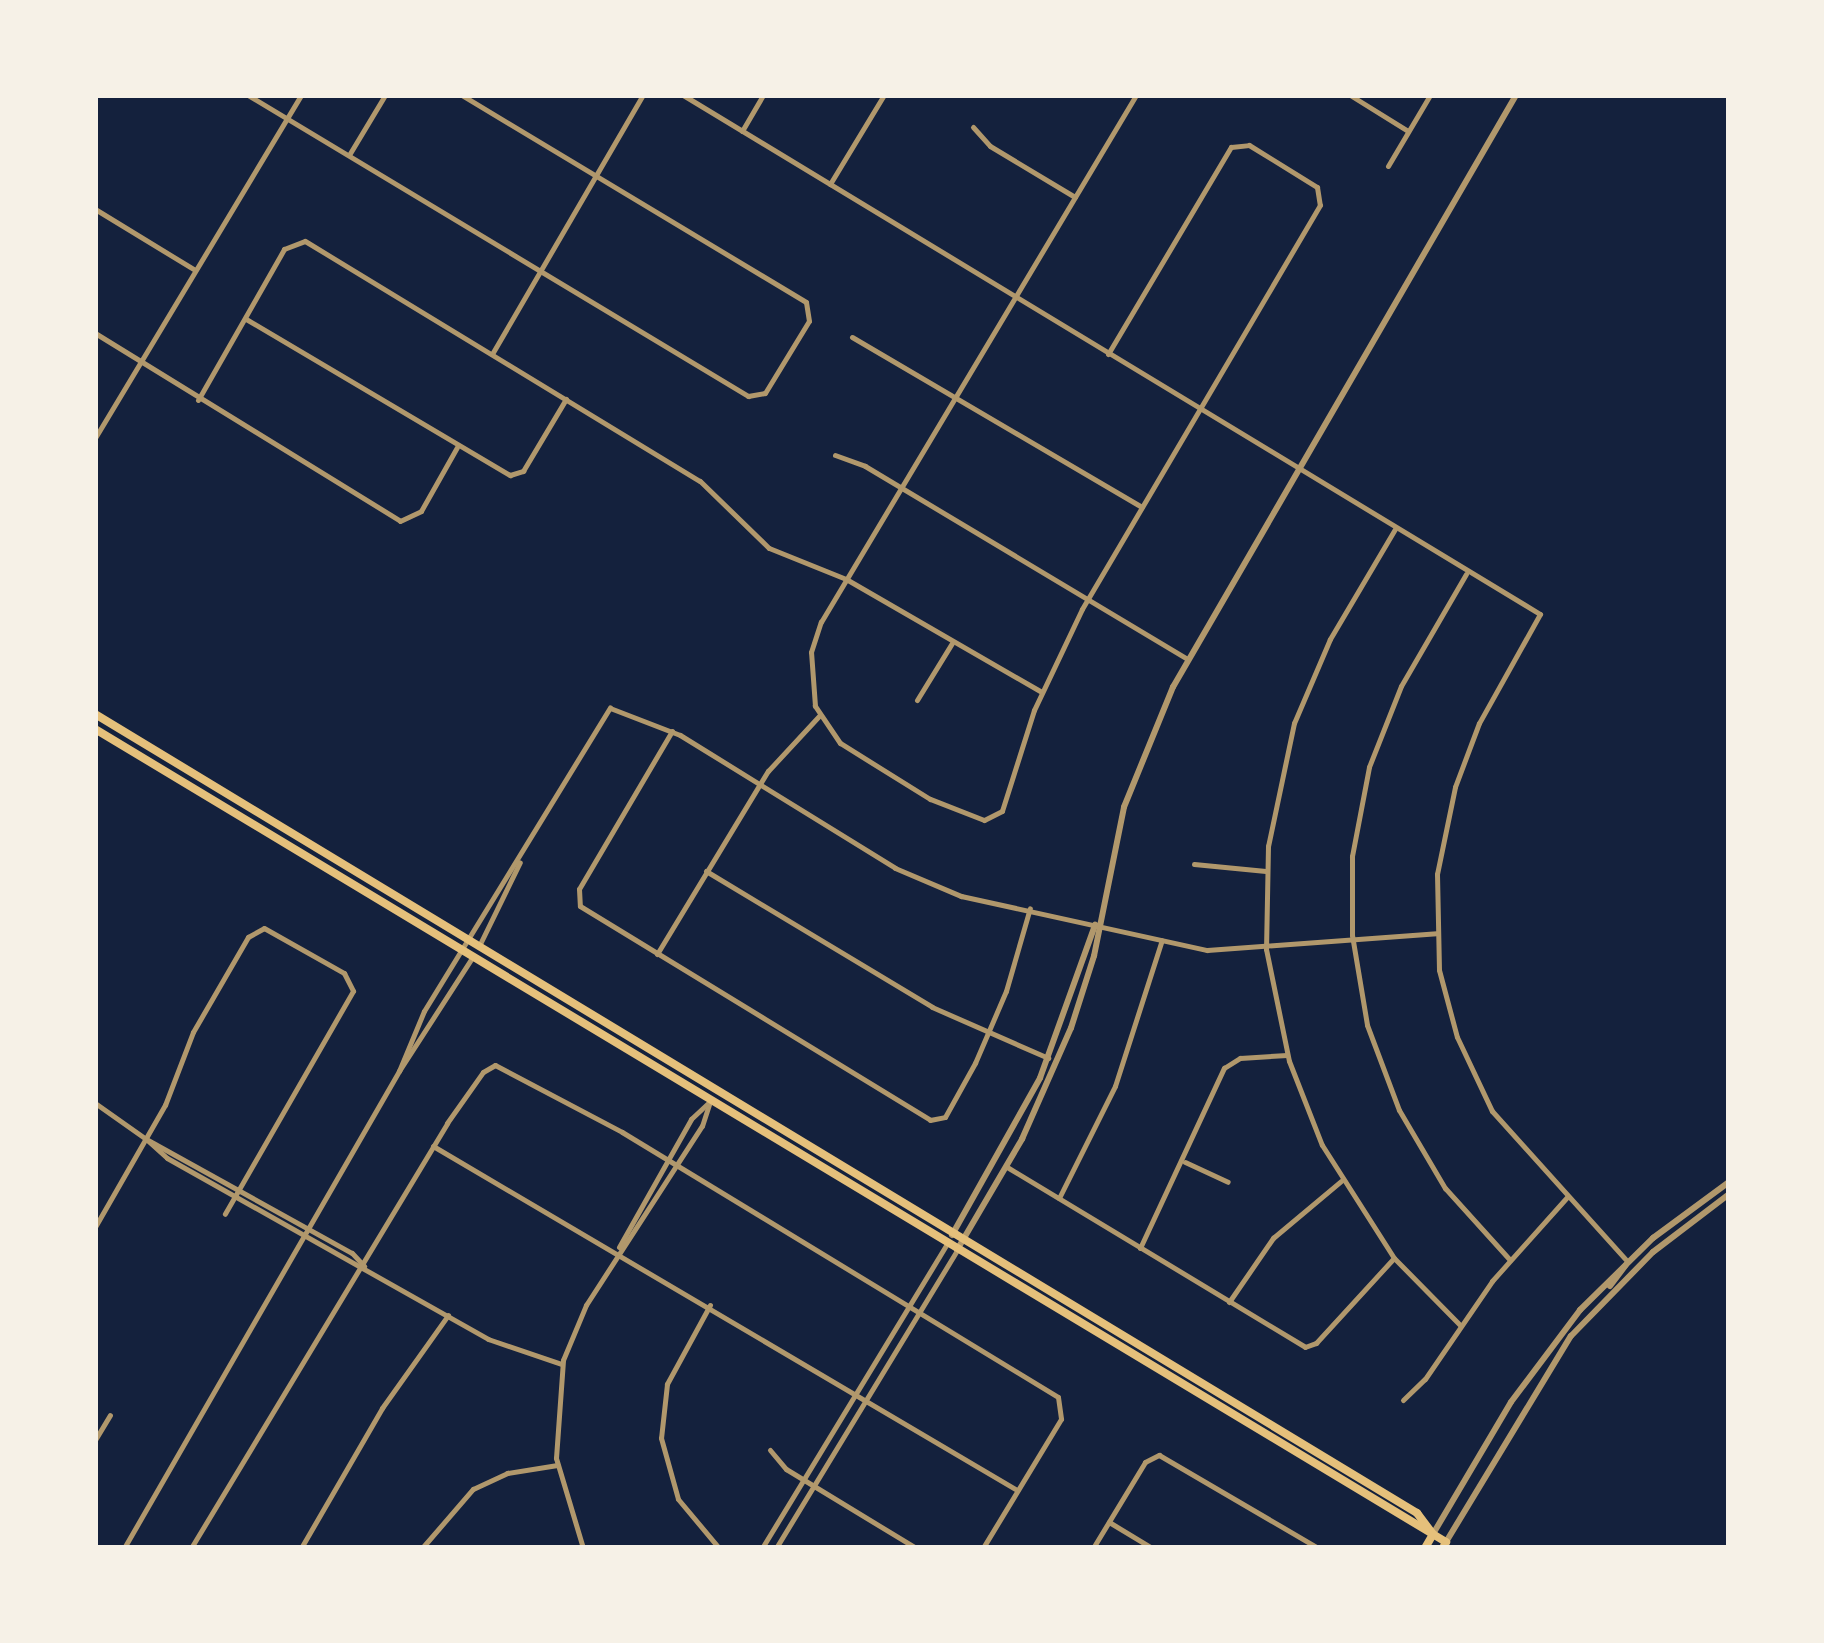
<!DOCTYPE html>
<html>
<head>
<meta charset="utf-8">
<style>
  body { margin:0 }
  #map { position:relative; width:1824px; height:1643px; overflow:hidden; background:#14213d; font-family:"IBM Plex Serif",serif }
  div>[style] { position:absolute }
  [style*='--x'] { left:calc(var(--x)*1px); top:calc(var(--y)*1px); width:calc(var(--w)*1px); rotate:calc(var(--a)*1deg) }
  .minor>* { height:5px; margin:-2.5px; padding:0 2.5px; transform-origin:2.5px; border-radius:2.5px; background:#b1986c }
  .tertiary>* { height:6px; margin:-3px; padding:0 3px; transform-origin:3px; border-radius:3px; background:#b1986c }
  .secondary>* { height:8px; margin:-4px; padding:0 4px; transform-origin:4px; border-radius:4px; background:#e5c07b }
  span { translate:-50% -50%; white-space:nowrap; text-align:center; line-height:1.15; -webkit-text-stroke:10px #f6f1e7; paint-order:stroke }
  .frame { position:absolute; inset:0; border:98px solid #f6f1e7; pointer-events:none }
</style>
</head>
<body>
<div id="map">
  <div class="minor">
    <div style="--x:248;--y:95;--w:584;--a:31.05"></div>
    <div style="--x:748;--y:396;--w:17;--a:-10"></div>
    <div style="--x:765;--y:393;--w:84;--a:-58.6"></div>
    <div style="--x:809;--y:321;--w:19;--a:-99"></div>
    <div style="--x:806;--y:302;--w:401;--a:-149"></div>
    <div style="--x:683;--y:95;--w:1002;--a:31.2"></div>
    <div style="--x:1540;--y:614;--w:125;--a:119.2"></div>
    <div style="--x:1479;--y:723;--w:68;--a:110.6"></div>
    <div style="--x:1455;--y:787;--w:89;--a:101.7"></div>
    <div style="--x:1437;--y:874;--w:96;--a:88.8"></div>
    <div style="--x:1439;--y:970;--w:69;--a:75"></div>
    <div style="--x:1457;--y:1037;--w:82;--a:64.7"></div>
    <div style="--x:1492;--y:1111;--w:202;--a:48"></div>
    <div style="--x:1350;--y:95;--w:68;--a:31.8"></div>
    <div style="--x:973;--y:127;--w:25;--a:48"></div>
    <div style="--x:990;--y:146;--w:99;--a:31"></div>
    <div style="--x:742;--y:131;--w:42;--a:-59.7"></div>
    <div style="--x:349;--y:155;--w:70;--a:-59"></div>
    <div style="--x:1388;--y:166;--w:82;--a:-59.4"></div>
    <div style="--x:830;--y:184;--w:104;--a:-58.8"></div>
    <div style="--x:95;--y:209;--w:117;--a:31.4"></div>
    <div style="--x:246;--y:319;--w:307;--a:30.6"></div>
    <div style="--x:510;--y:475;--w:14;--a:-17"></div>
    <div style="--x:523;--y:471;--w:84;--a:-59.2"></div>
    <div style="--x:95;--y:333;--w:358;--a:31.6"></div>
    <div style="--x:400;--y:521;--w:23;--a:-25"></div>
    <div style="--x:421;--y:511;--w:73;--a:-60.6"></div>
    <div style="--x:852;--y:337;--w:336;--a:30.4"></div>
    <div style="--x:492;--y:354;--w:300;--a:-59.8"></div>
    <div style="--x:1108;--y:354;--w:241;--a:-59.3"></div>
    <div style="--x:1231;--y:147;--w:18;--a:-6"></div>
    <div style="--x:1249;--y:145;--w:80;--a:31.7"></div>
    <div style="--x:1317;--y:187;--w:18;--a:81"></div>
    <div style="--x:1320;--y:205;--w:469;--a:120.5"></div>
    <div style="--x:1082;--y:609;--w:112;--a:115.4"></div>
    <div style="--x:1034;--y:710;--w:106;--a:107.6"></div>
    <div style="--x:1002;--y:811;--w:20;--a:153"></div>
    <div style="--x:984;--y:820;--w:58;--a:-158.7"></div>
    <div style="--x:930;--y:799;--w:106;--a:-148.1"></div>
    <div style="--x:840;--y:743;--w:45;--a:-124"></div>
    <div style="--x:815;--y:706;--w:54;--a:-94.2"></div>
    <div style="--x:811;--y:652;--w:32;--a:-72"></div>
    <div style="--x:821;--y:622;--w:614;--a:-59.13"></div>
    <div style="--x:198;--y:400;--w:174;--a:-60.3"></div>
    <div style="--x:284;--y:249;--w:22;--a:-21"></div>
    <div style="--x:305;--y:241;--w:462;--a:31.3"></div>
    <div style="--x:700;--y:481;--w:96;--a:44.2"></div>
    <div style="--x:769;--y:548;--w:83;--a:21.9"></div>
    <div style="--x:846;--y:579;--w:226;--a:30"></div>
    <div style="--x:95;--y:438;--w:400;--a:-59"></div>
    <div style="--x:835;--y:455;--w:32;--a:20"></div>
    <div style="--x:865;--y:466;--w:376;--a:30.9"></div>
    <div style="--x:1395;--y:529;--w:128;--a:120.6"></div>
    <div style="--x:1330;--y:639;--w:91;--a:113.2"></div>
    <div style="--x:1294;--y:723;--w:126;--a:101.9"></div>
    <div style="--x:1268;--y:846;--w:103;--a:91.1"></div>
    <div style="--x:1266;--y:949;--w:114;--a:78.4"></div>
    <div style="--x:1289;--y:1061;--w:90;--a:68.6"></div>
    <div style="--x:1322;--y:1145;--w:134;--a:57.5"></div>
    <div style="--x:1394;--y:1258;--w:94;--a:45.4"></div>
    <div style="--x:1466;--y:574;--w:129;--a:120.1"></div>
    <div style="--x:1401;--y:686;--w:87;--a:111.6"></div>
    <div style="--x:1369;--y:767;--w:91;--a:100.8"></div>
    <div style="--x:1352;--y:856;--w:79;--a:90"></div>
    <div style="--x:1352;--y:935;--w:91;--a:80.5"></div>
    <div style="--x:1367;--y:1025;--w:91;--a:69.4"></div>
    <div style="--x:1399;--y:1110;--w:91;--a:59.5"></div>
    <div style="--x:1445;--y:1188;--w:97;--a:47.9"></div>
    <div style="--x:917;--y:700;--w:67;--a:-58.4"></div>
    <div style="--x:672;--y:731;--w:183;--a:120.5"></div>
    <div style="--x:579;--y:889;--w:17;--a:87"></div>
    <div style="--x:580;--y:906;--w:410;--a:31.4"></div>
    <div style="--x:930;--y:1120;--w:15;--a:-11"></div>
    <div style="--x:945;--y:1117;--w:62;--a:-60.9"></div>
    <div style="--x:975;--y:1063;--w:78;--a:-66.7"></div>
    <div style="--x:1006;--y:991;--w:86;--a:-73.9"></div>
    <div style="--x:1194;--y:864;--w:72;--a:5.6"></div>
    <div style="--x:706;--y:871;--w:264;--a:31"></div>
    <div style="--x:932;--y:1007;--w:127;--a:23.7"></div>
    <div style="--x:479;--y:946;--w:93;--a:-64"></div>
    <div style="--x:657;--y:954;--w:214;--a:-58.8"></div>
    <div style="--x:768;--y:771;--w:75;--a:-47.2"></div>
    <div style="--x:399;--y:1071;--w:65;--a:-67.4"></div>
    <div style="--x:424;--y:1011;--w:356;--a:-58.5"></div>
    <div style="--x:610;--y:708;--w:75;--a:21.1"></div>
    <div style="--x:680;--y:735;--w:253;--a:31.7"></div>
    <div style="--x:895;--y:868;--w:72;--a:23"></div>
    <div style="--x:961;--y:896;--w:252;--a:12.4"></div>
    <div style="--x:1207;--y:950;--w:230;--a:-4.2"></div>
    <div style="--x:95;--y:1103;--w:62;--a:35.2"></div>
    <div style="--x:146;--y:1139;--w:235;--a:29"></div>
    <div style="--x:352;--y:1253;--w:18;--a:47"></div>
    <div style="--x:146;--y:1139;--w:28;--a:42"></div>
    <div style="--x:167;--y:1158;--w:369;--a:29.4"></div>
    <div style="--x:488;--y:1339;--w:78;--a:18.7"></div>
    <div style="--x:433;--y:1146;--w:678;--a:30.5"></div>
    <div style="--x:1185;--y:1162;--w:47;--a:24.9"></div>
    <div style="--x:1007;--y:1167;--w:348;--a:31.1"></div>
    <div style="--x:1305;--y:1347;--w:12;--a:-20"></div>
    <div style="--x:1316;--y:1343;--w:115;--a:-47.5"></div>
    <div style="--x:1059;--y:1198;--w:125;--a:-63.4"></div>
    <div style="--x:1115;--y:1086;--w:153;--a:-72.2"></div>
    <div style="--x:95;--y:1227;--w:141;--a:-60.2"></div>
    <div style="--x:165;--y:1105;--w:78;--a:-69"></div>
    <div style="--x:193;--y:1032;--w:110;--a:-59.9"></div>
    <div style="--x:248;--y:937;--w:18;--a:-29"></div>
    <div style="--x:264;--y:928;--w:92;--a:29.4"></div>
    <div style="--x:344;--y:973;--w:20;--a:63"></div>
    <div style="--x:353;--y:991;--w:257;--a:119.9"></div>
    <div style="--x:619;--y:1247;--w:147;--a:-60.6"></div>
    <div style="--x:691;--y:1119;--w:26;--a:-43"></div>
    <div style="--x:1140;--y:1248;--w:199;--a:-65"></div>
    <div style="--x:1224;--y:1068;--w:19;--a:-32"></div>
    <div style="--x:1240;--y:1058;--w:47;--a:-3.7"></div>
    <div style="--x:1229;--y:1302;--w:78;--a:-55.5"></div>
    <div style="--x:1273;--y:1238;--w:89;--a:-40"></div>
    <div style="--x:710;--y:1305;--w:90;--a:118.6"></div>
    <div style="--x:667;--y:1384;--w:54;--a:96.3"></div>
    <div style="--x:661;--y:1438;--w:63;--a:74.4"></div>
    <div style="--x:678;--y:1499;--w:64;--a:50.1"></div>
    <div style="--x:1403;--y:1400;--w:30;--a:-44"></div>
    <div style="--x:1425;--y:1379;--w:119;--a:-55.6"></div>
    <div style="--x:1492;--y:1281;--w:113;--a:-48.2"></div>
    <div style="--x:95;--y:1440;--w:29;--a:-59"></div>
    <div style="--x:770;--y:1450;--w:25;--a:50"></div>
    <div style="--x:786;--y:1469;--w:152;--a:31.3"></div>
    <div style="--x:1109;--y:1522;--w:50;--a:31.2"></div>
    <div style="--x:124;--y:1548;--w:551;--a:-60.04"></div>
    <div style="--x:399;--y:1071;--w:137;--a:-57.2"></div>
    <div style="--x:191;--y:1548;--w:496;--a:-58.9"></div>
    <div style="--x:447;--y:1123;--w:62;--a:-54.8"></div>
    <div style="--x:483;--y:1072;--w:14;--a:-30"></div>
    <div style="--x:495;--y:1065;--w:144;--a:27.8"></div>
    <div style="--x:622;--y:1132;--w:510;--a:31.29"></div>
    <div style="--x:1058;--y:1397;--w:22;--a:82"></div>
    <div style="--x:1061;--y:1419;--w:151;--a:121.2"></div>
    <div style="--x:301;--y:1548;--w:162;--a:-59.9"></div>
    <div style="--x:382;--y:1408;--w:114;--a:-54.6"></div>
    <div style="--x:422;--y:1548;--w:78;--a:-49.2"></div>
    <div style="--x:473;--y:1489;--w:38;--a:-25"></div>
    <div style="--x:507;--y:1473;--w:51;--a:-9.1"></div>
    <div style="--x:583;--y:1548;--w:94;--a:-106.7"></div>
    <div style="--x:556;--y:1458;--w:98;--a:-85.9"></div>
    <div style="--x:563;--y:1360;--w:60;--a:-67.3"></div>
    <div style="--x:586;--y:1305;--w:213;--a:-57.1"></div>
    <div style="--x:702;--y:1126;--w:26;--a:-72"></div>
    <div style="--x:762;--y:1548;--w:356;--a:-58.7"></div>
    <div style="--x:776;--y:1548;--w:349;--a:-58.7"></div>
    <div style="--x:1093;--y:1548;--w:100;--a:-58.8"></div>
    <div style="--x:1145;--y:1462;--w:16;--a:-27"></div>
    <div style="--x:1159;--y:1455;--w:184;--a:30.3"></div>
  </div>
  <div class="tertiary">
    <div style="--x:952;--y:1235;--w:180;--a:-60.7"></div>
    <div style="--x:1040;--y:1078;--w:163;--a:-70.2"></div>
    <div style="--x:957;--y:1250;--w:129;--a:-59.6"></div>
    <div style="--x:1022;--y:1139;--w:121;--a:-66.2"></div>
    <div style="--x:1071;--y:1028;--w:76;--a:-72.3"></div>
    <div style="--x:1094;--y:956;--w:152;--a:-78.6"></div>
    <div style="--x:1124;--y:807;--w:130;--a:-67.8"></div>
    <div style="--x:1173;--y:687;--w:684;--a:-59.91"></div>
    <div style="--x:1610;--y:1286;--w:26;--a:-53"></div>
    <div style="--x:1433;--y:1534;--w:153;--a:-59.4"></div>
    <div style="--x:1511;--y:1402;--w:115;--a:-53.1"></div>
    <div style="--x:1580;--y:1310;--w:103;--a:-44.6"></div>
    <div style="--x:1653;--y:1238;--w:94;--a:-36.4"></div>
    <div style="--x:1446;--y:1542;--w:241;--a:-58.8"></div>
    <div style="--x:1571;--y:1336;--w:117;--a:-45.7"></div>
    <div style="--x:1653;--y:1252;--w:96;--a:-37.3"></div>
  </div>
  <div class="secondary">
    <div style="--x:95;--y:714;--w:1545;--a:31.15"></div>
    <div style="--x:1417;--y:1513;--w:26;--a:53"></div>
    <div style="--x:95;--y:729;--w:1577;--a:31.04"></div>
    <div style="--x:1446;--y:1542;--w:7;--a:117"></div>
    <div style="--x:1425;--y:1548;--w:16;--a:-60"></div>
  </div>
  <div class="frame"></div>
</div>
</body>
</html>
